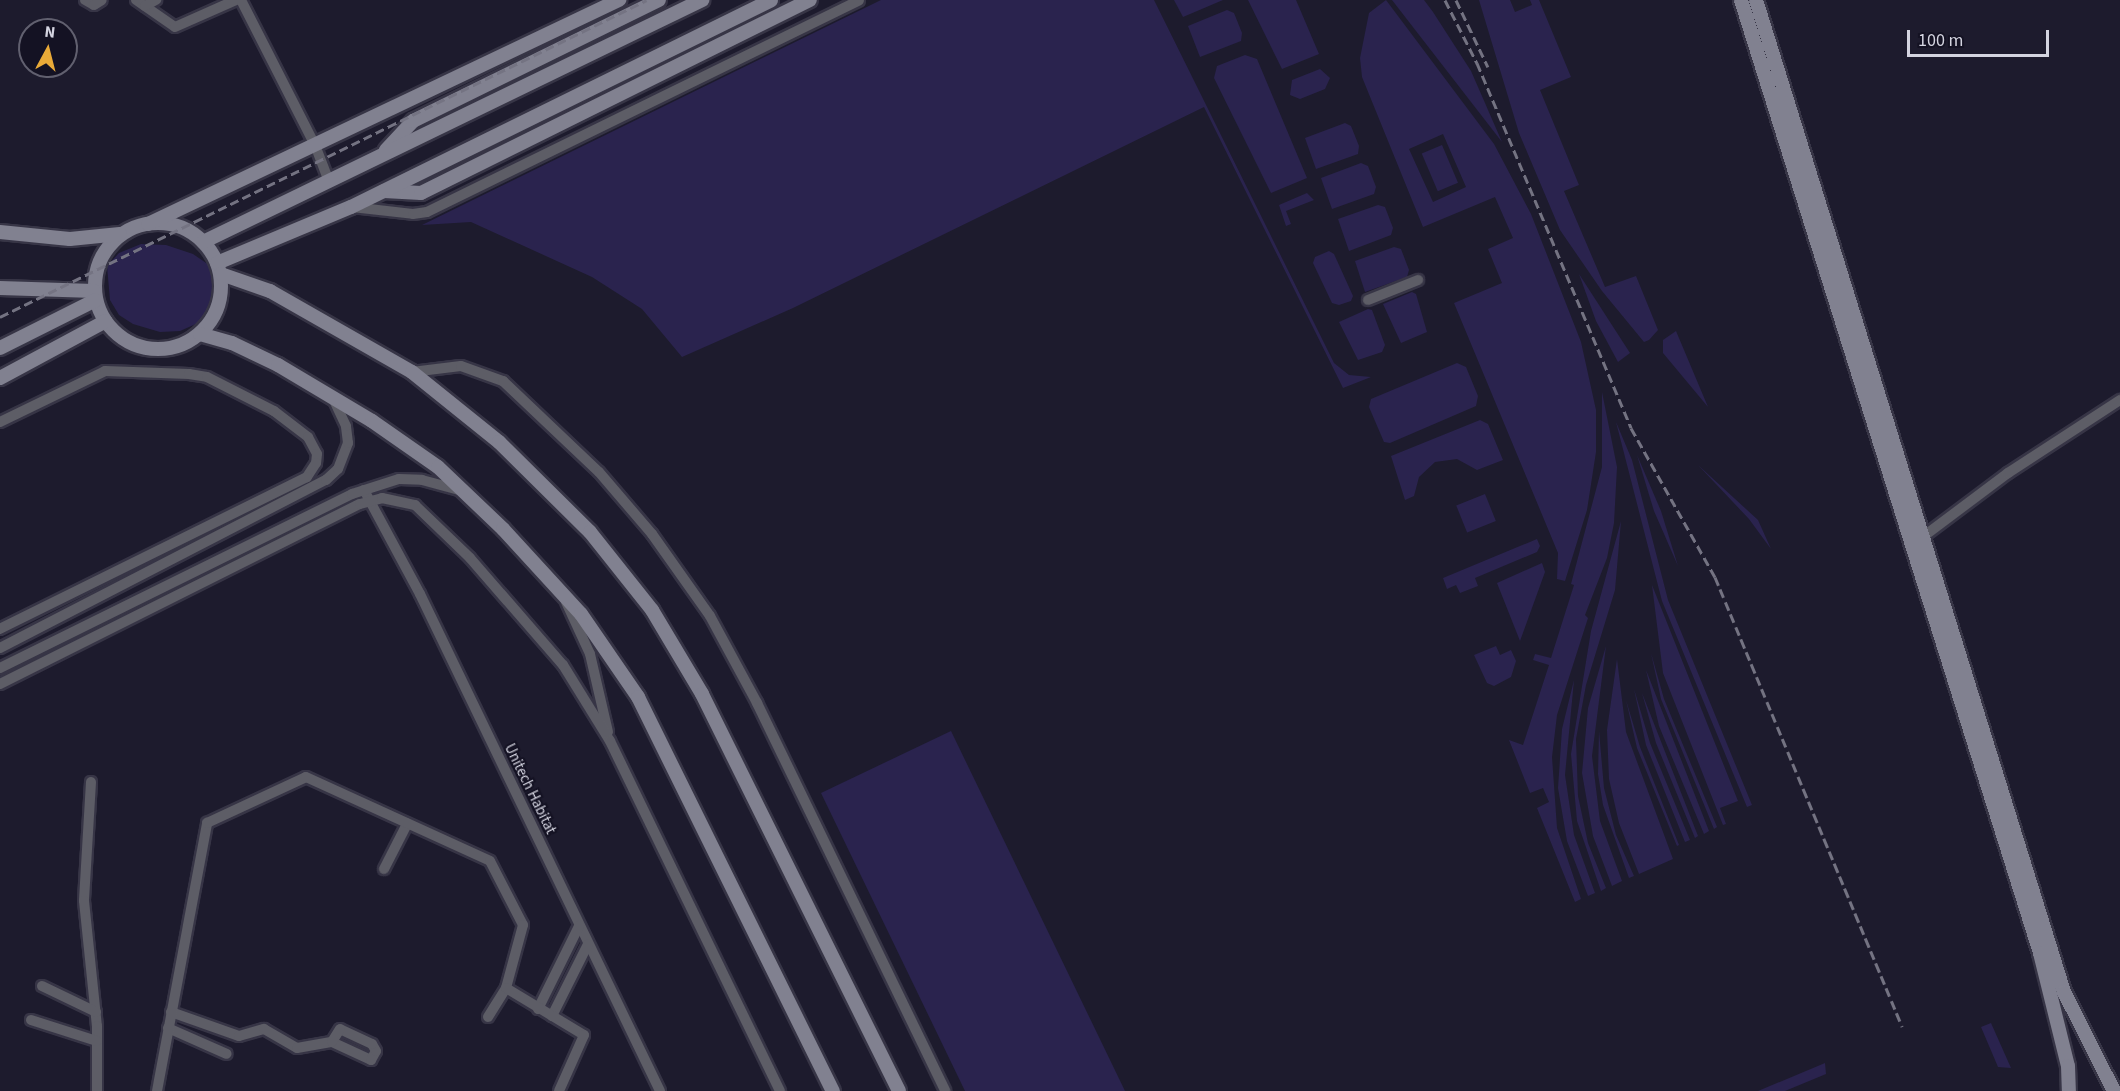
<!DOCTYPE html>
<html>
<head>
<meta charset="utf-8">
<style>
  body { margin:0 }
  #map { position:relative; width:2120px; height:1091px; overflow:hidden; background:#1d1b2d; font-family:"Source Sans 3",sans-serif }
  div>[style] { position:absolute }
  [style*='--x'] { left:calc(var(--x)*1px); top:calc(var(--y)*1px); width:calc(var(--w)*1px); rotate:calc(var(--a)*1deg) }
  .green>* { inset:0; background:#2a234e; transform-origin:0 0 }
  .roads { filter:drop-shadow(2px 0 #373546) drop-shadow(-2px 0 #373546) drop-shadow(0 2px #373546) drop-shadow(0 -2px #373546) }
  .street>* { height:10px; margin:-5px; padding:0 5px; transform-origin:5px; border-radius:5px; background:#5d5d66 }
  .secondary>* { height:14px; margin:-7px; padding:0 7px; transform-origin:7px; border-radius:7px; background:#818190 }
  .secondary>.ring { margin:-7px; padding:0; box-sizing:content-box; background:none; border:14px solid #818190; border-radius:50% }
  .rail>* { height:3px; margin-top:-1.5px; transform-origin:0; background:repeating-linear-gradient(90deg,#747382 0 9px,transparent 0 13.5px) }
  span { translate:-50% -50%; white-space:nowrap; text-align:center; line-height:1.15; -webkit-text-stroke:4.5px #141223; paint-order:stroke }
  .street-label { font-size:15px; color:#d4d4e0 }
  .north { position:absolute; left:18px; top:18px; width:60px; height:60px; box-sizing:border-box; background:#141223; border:2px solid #61606f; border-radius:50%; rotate:7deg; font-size:16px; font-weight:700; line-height:24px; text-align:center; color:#d4d4e0 }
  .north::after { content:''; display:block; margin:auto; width:21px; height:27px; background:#e9aa38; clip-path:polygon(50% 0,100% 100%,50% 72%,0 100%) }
  .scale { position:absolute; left:1907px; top:30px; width:142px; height:27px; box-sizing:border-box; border:3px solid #d4d4e0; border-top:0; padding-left:8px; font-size:18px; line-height:21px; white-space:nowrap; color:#d4d4e0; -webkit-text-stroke:4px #141223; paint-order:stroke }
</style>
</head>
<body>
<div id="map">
  <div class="green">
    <div style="clip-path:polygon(881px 0,1154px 0,1334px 363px,1349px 375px,1371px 377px,1343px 388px,1204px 107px,793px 308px,682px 357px,642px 309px,592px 277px,471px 222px,422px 225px)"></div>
    <div style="clip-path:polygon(1174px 0,1223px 0,1183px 17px)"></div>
    <div style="clip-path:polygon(1248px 0,1296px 0,1319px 54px,1282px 69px)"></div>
    <div style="clip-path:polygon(evenodd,1386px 0,1494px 144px,1531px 214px,1581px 342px,1596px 410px,1596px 452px,1587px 510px,1565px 581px,1557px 579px,1558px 553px,1454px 303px,1502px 283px,1488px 249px,1513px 238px,1495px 197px,1423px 227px,1362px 77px,1360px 58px,1369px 13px,1386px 0,1443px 134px,1466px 187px,1433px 202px,1409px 149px,1443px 134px)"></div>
    <div style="clip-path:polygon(1392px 0,1424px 0,1433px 12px,1471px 71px,1502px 142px)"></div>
    <div style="clip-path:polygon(1479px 0,1510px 0,1515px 12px,1532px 5px,1530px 0,1539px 0,1571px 77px,1540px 90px,1579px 185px,1564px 191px,1605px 287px,1636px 276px,1658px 330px,1649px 340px,1644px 342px,1602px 291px,1560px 230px,1519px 133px)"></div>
    <div style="clip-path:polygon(1227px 10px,1234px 13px,1242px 33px,1241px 41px,1200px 57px,1188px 26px)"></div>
    <div style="clip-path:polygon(1245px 55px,1257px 59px,1307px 178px,1271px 193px,1214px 78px,1217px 66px)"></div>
    <div style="clip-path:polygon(1320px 69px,1330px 78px,1325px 89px,1300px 99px,1290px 95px,1292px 80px)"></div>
    <div style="clip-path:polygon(1345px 123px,1351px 126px,1359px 146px,1358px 154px,1316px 169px,1305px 138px)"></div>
    <div style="left:1442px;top:145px;width:41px;height:22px;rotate:67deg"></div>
    <div style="clip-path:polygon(1361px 163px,1368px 166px,1376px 187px,1374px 194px,1332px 209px,1321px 178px)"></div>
    <div style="clip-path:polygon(1307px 193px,1314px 200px,1286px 211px,1291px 224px,1286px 226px,1279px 205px)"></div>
    <div style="clip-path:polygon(1378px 205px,1385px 207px,1393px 228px,1391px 235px,1349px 251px,1338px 219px)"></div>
    <div style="clip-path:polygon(141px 244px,166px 245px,193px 254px,209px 265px,216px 281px,214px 298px,210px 312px,198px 323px,180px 331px,160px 332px,133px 324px,119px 315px,110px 300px,107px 266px,119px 253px)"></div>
    <div style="clip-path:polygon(1394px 247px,1401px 249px,1409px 270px,1407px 277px,1365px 292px,1355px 261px)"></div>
    <div style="clip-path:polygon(1329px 251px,1334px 254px,1353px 296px,1351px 301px,1339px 305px,1332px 303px,1313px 263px,1315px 257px)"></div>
    <div style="clip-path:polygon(1579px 274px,1630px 353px,1618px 362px,1596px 321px)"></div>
    <div style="clip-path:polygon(1412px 292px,1416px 294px,1427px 332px,1401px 343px,1383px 304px)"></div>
    <div style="clip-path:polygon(1368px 309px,1372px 310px,1385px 345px,1382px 352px,1358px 360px,1339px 322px)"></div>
    <div style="clip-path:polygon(1676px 331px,1708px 407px,1663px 353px,1663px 340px)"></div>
    <div style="clip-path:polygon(1457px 363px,1466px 367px,1478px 396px,1476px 406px,1390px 443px,1384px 442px,1369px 407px,1371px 399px)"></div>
    <div style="clip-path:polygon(1602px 392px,1617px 467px,1614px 523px,1607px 558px,1585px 615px,1588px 618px,1557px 715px,1552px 757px,1557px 828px,1581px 899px,1575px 902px,1537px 808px,1549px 802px,1543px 788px,1530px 793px,1509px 740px,1523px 745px,1549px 665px,1533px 660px,1535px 654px,1551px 658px,1574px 585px,1571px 584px,1602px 467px)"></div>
    <div style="clip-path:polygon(1480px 420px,1488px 424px,1503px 460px,1477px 470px,1457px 459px,1435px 462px,1419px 477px,1414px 496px,1405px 500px,1391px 456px)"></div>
    <div style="clip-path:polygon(1616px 422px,1632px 460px,1668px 600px,1752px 805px,1747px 807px,1662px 601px)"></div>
    <div style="clip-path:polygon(1637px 455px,1661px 511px,1678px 566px,1654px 511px)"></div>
    <div style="clip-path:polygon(1698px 465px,1758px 520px,1771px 549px,1749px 519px)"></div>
    <div style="left:1485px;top:494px;width:29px;height:31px;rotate:68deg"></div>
    <div style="clip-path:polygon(1621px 521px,1615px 590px,1586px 685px,1576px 739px,1578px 796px,1588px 843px,1606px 888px,1601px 891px,1577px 821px,1571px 754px,1591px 631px)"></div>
    <div style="clip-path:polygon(1537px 539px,1540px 546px,1537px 552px,1475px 578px,1478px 586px,1460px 593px,1456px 585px,1447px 589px,1443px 578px)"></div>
    <div style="clip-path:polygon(1542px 563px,1545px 572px,1520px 641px,1497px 583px)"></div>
    <div style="clip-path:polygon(1652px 585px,1738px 801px,1720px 808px,1726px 824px,1723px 825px,1663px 673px)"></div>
    <div style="clip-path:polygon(1496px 646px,1500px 655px,1511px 650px,1516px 661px,1511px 677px,1494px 686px,1487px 683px,1474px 655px)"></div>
    <div style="clip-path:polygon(1606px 646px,1592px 756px,1600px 821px,1622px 881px,1612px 886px,1593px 836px,1582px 773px,1588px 708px)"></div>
    <div style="clip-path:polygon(1651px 653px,1664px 699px,1717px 827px,1714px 829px,1661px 699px)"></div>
    <div style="clip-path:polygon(1617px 659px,1626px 732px,1673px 859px,1639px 874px,1619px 823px,1609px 779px,1607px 730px)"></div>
    <div style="clip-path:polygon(1646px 670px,1709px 831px,1704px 834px,1659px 726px)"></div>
    <div style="clip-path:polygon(1574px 680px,1565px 775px,1574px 835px,1595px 893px,1588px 896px,1567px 841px,1558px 788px,1562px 729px)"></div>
    <div style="clip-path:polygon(1634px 689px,1650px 743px,1690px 840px,1685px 842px,1646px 745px)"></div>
    <div style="clip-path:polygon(1642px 693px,1698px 836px,1695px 838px,1656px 743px)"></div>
    <div style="clip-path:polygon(1626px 700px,1640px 747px,1679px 845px,1677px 846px,1637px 748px)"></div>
    <div style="clip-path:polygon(951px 731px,1125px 1091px,965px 1091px,821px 793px)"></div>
    <div style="clip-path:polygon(1599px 731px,1604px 788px,1616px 835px,1634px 876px,1629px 878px,1603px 805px,1598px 774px)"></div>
    <div style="clip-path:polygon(1991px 1023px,2011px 1068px,1998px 1067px,1981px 1027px)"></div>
    <div style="clip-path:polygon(1825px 1063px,1826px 1074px,1785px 1091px,1758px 1091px)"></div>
  </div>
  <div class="roads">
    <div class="street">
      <div style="--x:85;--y:0;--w:10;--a:29"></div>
      <div style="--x:94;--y:5;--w:9;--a:-32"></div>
      <div style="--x:136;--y:0;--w:47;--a:34.7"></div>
      <div style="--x:175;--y:27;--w:67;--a:-23.9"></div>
      <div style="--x:241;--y:0;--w:163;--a:63"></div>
      <div style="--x:315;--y:145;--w:39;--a:69"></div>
      <div style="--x:145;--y:6;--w:13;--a:-29"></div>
      <div style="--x:352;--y:207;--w:61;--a:6.5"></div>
      <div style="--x:413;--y:214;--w:14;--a:-8"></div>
      <div style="--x:427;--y:212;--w:481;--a:-26.1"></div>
      <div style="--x:1368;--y:300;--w:54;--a:-21.8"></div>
      <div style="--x:412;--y:372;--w:49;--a:-7"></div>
      <div style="--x:461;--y:366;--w:45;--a:19.7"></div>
      <div style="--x:503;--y:381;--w:132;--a:43.5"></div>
      <div style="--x:599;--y:472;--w:82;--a:49.5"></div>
      <div style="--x:652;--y:534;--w:100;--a:54.7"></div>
      <div style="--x:710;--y:616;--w:99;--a:61.6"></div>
      <div style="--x:757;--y:703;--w:431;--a:64.1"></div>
      <div style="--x:0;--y:422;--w:117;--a:-25.9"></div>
      <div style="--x:105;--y:371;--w:84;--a:2"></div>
      <div style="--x:189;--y:374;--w:18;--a:9"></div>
      <div style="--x:207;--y:377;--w:75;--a:26.9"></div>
      <div style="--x:274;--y:411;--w:43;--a:37.4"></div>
      <div style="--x:308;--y:437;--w:19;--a:62"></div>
      <div style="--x:317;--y:454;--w:9;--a:96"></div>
      <div style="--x:316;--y:463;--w:17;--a:123"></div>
      <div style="--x:307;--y:477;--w:343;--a:153.7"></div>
      <div style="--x:364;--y:490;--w:118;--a:61.7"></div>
      <div style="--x:420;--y:594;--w:552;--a:64.22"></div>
      <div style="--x:1924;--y:536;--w:105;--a:-36.9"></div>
      <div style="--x:2008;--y:473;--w:134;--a:-33.1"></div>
      <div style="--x:566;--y:602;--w:57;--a:65.2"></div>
      <div style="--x:590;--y:654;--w:80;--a:77"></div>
      <div style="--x:0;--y:648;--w:367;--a:-27.3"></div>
      <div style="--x:326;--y:480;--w:16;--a:-43"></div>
      <div style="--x:338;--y:469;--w:28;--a:-69"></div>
      <div style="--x:348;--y:443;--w:17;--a:-97"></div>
      <div style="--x:346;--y:426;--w:31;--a:-115"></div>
      <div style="--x:0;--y:668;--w:393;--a:-26.3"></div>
      <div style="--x:352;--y:494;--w:49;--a:-17.7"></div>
      <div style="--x:399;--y:479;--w:23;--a:2"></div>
      <div style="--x:422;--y:480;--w:42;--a:15"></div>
      <div style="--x:0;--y:684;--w:402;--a:-26.6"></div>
      <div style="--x:360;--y:504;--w:23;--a:-15"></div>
      <div style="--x:382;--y:498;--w:34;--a:12"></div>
      <div style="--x:415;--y:505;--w:76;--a:43.9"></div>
      <div style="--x:470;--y:558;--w:142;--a:49"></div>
      <div style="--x:563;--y:665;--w:89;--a:58.3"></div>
      <div style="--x:610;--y:741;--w:389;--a:64.1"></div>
      <div style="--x:91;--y:782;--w:119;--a:93.4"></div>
      <div style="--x:84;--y:901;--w:126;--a:84.1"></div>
      <div style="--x:97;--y:1026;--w:65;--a:90"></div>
      <div style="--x:384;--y:869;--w:51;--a:-62.9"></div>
      <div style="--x:42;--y:986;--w:60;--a:25.7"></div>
      <div style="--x:538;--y:1009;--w:93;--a:-63.7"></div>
      <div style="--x:171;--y:1012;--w:72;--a:19.4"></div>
      <div style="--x:239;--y:1036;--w:26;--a:-16"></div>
      <div style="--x:264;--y:1029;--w:38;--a:30"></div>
      <div style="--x:297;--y:1048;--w:36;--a:-10"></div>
      <div style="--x:332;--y:1042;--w:43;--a:24.8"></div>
      <div style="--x:371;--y:1060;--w:10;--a:-61"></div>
      <div style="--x:376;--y:1051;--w:8;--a:-120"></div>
      <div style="--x:372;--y:1044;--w:35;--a:-155"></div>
      <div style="--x:340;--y:1029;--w:15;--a:122"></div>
      <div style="--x:552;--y:1016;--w:80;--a:-63.4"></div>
      <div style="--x:488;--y:1017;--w:34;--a:-58"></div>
      <div style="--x:31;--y:1020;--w:69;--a:17.7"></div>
      <div style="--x:168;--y:1028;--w:64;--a:23.8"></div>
      <div style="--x:157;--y:1091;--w:273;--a:-79.4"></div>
      <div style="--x:207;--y:823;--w:109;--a:-24.9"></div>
      <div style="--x:306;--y:777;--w:202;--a:24.5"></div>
      <div style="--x:490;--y:861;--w:72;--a:62.7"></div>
      <div style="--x:523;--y:925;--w:65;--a:105.1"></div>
      <div style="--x:506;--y:988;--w:91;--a:31.1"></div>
      <div style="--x:584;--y:1035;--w:61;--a:114.1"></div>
    </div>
    <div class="secondary">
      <div style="--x:1741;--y:0;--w:999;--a:72.58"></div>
      <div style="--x:2040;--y:953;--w:116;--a:76.1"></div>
      <div style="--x:2068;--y:1066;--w:25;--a:88"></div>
      <div style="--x:1756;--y:0;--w:1039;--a:72.75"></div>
      <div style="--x:2064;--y:992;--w:111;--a:63.2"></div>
      <div style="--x:386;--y:150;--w:40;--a:-47"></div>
      <div style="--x:413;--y:121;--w:274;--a:-26.2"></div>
      <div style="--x:384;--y:191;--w:37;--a:3"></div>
      <div style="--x:421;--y:193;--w:434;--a:-26.4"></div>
      <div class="ring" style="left:95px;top:223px;width:112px;height:112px"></div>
      <div style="--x:148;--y:224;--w:522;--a:-25.44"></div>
      <div style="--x:0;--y:232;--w:70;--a:5.7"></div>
      <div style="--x:70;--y:239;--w:50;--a:-5.7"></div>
      <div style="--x:203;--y:242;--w:555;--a:-25.87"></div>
      <div style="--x:217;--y:263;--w:145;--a:-22.7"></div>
      <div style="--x:351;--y:207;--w:468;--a:-26.2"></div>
      <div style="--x:221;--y:274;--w:52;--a:19.1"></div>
      <div style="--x:270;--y:291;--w:163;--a:29.7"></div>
      <div style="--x:412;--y:372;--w:112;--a:38.8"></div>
      <div style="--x:499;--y:442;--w:128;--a:44.7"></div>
      <div style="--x:590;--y:532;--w:100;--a:51.5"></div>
      <div style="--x:652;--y:610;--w:98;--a:59.2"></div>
      <div style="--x:702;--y:694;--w:443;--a:63.6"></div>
      <div style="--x:0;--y:288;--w:94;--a:1.8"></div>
      <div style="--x:200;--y:334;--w:33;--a:16"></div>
      <div style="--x:232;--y:343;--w:51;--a:25.6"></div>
      <div style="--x:278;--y:365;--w:109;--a:30.8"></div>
      <div style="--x:372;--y:421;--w:80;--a:34.9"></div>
      <div style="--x:438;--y:467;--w:90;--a:43.6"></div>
      <div style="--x:503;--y:529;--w:115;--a:47.5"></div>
      <div style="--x:581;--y:614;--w:101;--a:55.5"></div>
      <div style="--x:638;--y:697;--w:440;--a:63.7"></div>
      <div style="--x:0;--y:348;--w:107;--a:-26.6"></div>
      <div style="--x:0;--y:378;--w:120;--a:-28.3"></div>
    </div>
  </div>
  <div class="rail">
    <div style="--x:1445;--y:0;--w:71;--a:63.1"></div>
    <div style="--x:1477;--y:63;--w:396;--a:67.1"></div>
    <div style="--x:1631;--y:428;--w:171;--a:60.6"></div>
    <div style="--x:1715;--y:577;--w:487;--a:67.4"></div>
    <div style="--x:1456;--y:0;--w:74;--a:64.5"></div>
    <div style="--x:0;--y:317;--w:720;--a:-26.1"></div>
  </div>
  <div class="street-label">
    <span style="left:530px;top:789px;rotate:64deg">Unitech Habitat</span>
  </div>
  <div class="north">N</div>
  <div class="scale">100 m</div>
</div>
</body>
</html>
